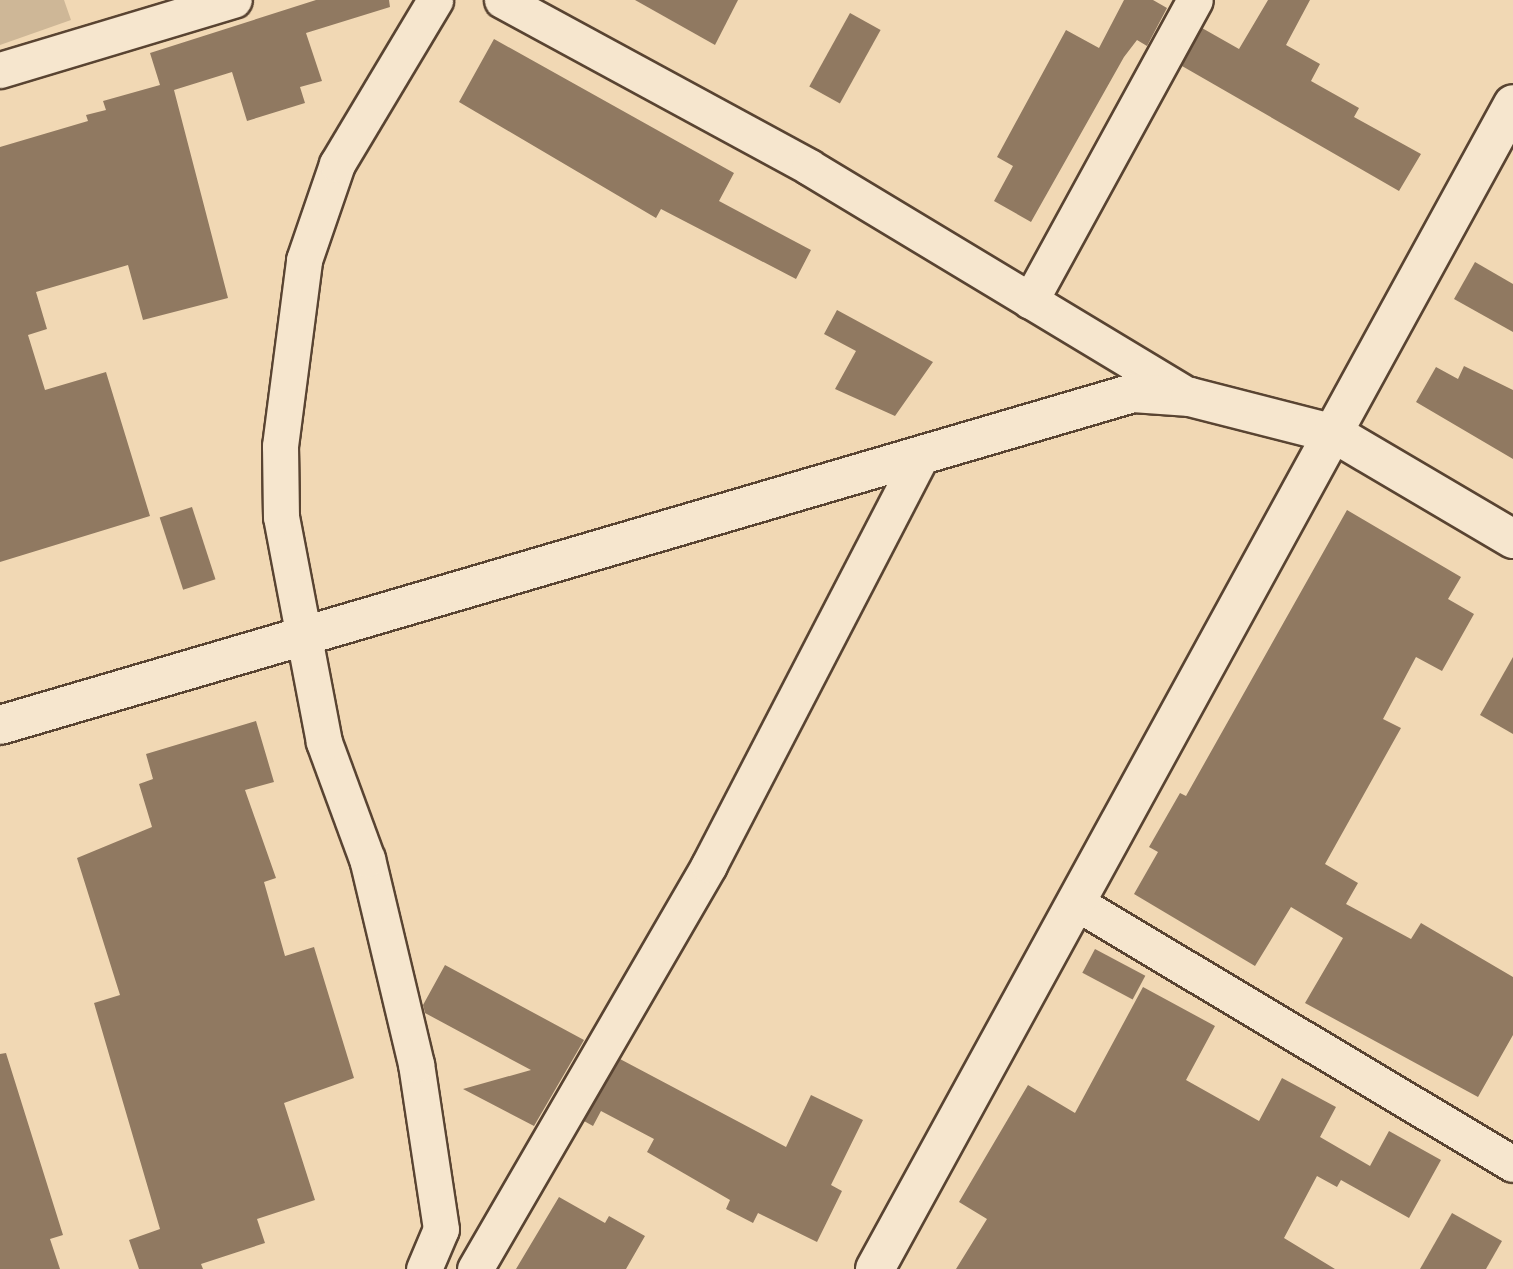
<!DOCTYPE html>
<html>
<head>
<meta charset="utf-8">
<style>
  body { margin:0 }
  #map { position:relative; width:1513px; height:1269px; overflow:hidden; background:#f1d8b4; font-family:"IM FELL DW Pica",serif }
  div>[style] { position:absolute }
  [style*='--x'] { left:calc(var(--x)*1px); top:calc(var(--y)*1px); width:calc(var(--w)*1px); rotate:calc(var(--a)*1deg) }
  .green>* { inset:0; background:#ceb797 }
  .building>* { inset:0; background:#907961; transform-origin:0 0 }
  .roads { filter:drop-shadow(2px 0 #594432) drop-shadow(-2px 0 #594432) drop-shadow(0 2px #594432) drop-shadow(0 -2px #594432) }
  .minor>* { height:35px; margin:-17.5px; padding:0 17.5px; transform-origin:17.5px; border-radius:17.5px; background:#f6e6ce }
  .tertiary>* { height:38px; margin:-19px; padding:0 19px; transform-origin:19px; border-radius:19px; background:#f6e6ce }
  span { translate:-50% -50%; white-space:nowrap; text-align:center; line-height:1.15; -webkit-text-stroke:6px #f6e6ce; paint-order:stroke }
</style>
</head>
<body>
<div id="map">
  <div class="green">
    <div style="clip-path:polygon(0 0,64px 0,71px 20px,0 45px)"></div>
  </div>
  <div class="building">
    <div style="clip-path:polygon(316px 0,389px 0,390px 7px,306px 33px,322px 81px,300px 87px,305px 103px,247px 121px,232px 72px,174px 90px,228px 298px,143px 320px,128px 265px,36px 292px,47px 329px,28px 335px,45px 390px,106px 372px,150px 516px,0 562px,0 147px,88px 121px,86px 115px,106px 110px,103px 101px,160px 85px,150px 53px)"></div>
    <div style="clip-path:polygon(635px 0,738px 0,715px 45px)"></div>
    <div style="clip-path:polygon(1124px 0,1153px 0,1167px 8px,1147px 46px,1137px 40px,1124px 57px,1031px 222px,994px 201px,1013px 166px,997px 157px,1066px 30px,1099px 48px)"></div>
    <div style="clip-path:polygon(1268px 0,1310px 0,1286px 45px,1320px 64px,1311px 81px,1359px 108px,1354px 117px,1421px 154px,1399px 191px,1182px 66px,1202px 28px,1239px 49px)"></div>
    <div style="left:850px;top:13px;width:35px;height:84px;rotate:29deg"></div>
    <div style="clip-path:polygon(494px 39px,734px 173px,719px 201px,811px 250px,796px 279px,661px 209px,656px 218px,459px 102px)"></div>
    <div style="clip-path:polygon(1475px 262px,1513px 284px,1513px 332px,1454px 299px)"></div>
    <div style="clip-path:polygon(837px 310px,933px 362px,895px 416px,835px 389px,856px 351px,824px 334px)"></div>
    <div style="clip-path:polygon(1464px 366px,1513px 390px,1513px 459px,1416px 402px,1436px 367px,1458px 379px)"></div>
    <div style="left:192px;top:507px;width:76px;height:34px;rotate:72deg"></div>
    <div style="clip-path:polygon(1347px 510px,1461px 577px,1448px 599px,1474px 614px,1442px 671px,1416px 657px,1383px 719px,1401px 728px,1325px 864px,1358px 883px,1346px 904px,1411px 939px,1421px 923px,1513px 977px,1513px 1035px,1478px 1097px,1305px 1003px,1343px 938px,1291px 907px,1255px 966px,1134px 894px,1158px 852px,1149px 847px,1180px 793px,1186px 796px)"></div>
    <div style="clip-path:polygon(1513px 657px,1513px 734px,1480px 715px)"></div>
    <div style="clip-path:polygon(256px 721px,274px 782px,245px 790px,276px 878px,264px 882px,285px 956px,314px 947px,354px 1078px,284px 1103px,315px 1200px,257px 1219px,265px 1243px,201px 1264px,203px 1269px,139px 1269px,129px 1240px,160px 1229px,94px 1003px,120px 995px,77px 858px,152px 827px,139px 784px,153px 779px,146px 754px)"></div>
    <div style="left:1095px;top:949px;width:57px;height:27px;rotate:28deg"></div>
    <div style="clip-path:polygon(445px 965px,584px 1040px,534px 1126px,463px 1089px,531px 1070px,425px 1013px,423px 1005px)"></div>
    <div style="clip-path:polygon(1143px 987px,1215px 1026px,1186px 1080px,1259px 1121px,1282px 1078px,1336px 1107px,1320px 1137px,1370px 1166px,1389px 1131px,1441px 1160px,1409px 1218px,1341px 1180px,1337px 1187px,1317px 1176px,1284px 1238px,1335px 1269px,956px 1269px,987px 1219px,959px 1202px,1028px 1085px,1075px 1113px)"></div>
    <div style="clip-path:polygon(6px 1053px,63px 1235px,50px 1239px,60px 1269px,0 1269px,0 1054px)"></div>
    <div style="clip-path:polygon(620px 1059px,786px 1147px,811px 1095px,863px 1120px,831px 1185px,842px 1191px,817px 1242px,758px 1213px,753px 1223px,726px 1209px,730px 1200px,647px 1152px,654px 1139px,601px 1111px,593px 1126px,584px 1121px)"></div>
    <div style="clip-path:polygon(559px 1197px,605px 1223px,609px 1216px,645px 1236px,626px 1269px,516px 1269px)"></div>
    <div style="clip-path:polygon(1452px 1213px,1502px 1241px,1486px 1269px,1420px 1269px)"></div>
  </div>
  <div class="roads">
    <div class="minor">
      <div style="--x:502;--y:0;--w:349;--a:28.5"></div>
      <div style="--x:809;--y:167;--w:445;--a:31.1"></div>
      <div style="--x:0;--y:70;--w:244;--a:-16.7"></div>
      <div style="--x:1030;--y:301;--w:343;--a:-61.3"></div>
      <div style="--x:1075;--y:902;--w:510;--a:30.89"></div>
      <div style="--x:424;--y:1269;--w:43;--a:-67"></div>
      <div style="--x:441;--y:1229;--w:167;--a:-98.6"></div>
      <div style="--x:416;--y:1064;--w:211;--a:-103.4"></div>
      <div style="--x:367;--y:859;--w:125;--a:-110.2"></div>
      <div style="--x:324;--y:742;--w:229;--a:-100.8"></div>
      <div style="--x:281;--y:517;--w:71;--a:-90.8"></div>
      <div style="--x:280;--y:446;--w:188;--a:-82.6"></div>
      <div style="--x:304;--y:260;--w:102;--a:-71"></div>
      <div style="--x:337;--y:164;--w:191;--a:-59.1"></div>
      <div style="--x:475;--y:1269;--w:467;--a:-59.9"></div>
      <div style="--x:709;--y:865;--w:463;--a:-62.6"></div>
    </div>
    <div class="tertiary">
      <div style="--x:0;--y:725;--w:1181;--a:-16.33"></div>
      <div style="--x:1133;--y:393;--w:57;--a:4"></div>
      <div style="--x:1190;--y:397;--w:150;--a:14.3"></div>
      <div style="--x:1335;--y:434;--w:207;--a:30.5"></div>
      <div style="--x:875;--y:1269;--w:1328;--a:-61.29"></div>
    </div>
  </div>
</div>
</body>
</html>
